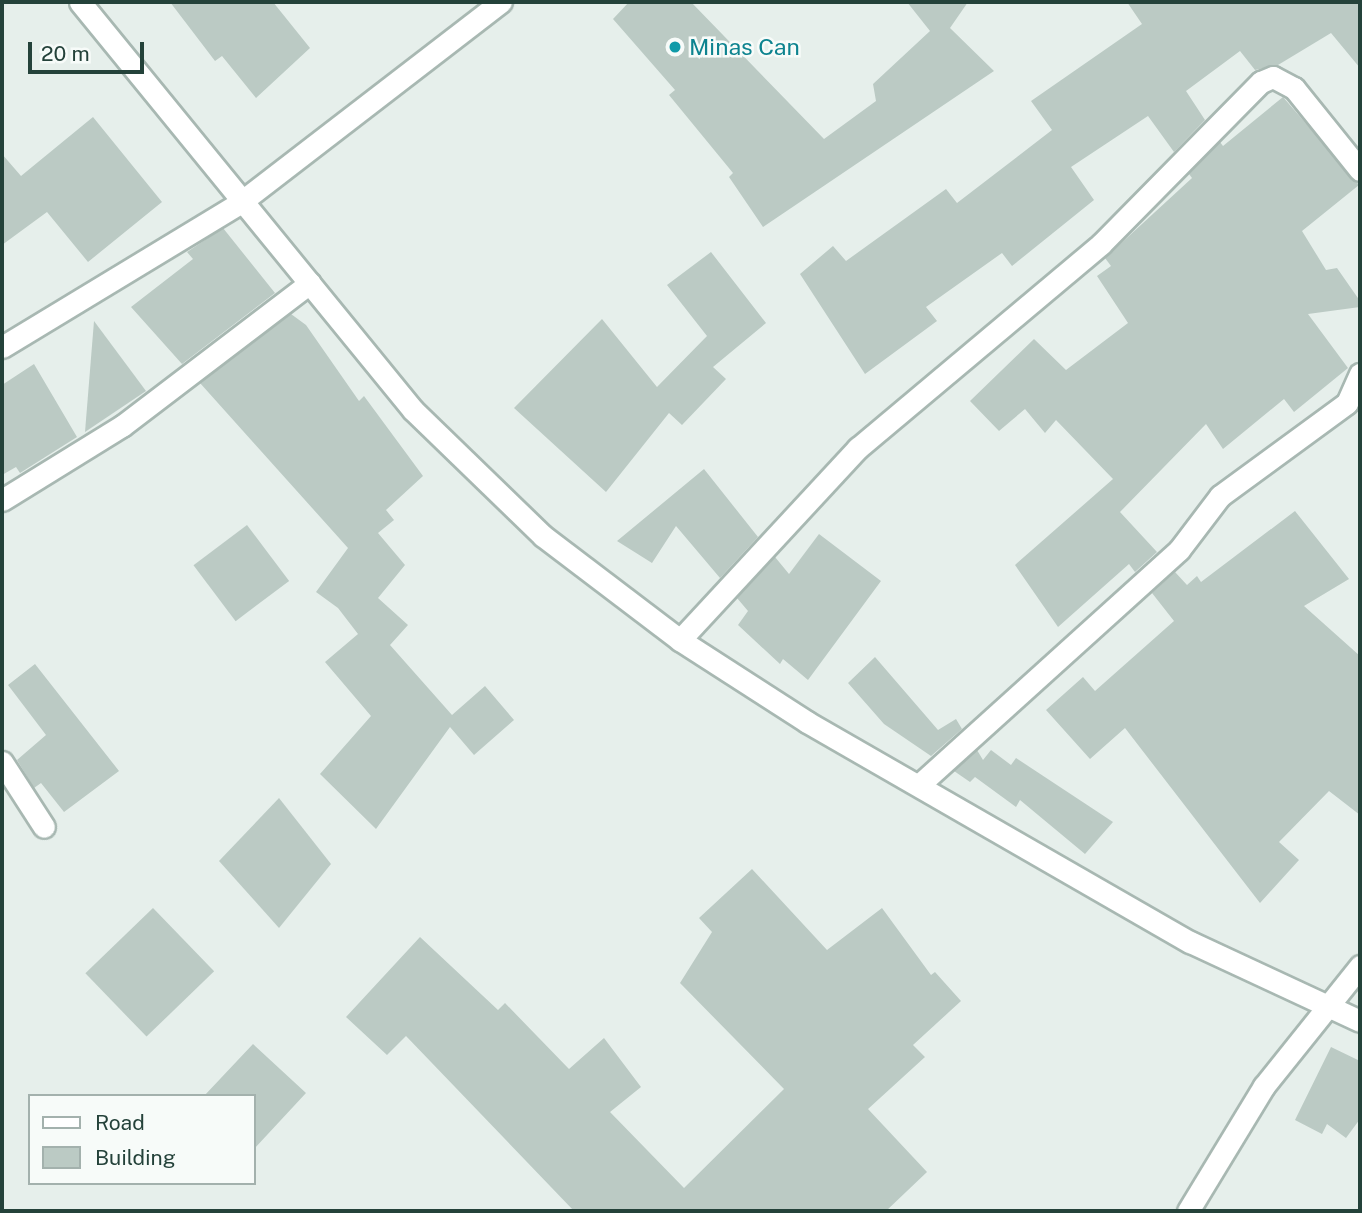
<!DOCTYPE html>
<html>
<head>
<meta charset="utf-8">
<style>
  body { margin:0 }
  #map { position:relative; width:1362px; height:1213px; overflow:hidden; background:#e6efeb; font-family:"Public Sans",sans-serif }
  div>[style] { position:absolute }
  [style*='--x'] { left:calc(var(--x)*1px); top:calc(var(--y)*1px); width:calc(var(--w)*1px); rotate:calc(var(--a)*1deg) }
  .building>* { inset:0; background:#bbcac4; transform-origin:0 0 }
  .roads { filter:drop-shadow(2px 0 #a8b8b2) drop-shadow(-2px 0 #a8b8b2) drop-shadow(0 2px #a8b8b2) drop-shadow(0 -2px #a8b8b2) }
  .street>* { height:21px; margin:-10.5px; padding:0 10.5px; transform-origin:10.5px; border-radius:10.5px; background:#fff }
  .secondary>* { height:21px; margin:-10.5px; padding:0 10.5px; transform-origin:10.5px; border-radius:10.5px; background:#fff }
  .dots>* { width:19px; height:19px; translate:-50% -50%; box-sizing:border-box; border:4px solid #f7fbf9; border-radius:50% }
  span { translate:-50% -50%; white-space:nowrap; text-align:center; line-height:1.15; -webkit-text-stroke:5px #f7fbf9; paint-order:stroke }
  .culture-label { font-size:23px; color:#0d838f }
  .left { translate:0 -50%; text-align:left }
  .frame { position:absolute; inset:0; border:4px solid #24423a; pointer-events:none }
  .legend { position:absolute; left:28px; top:1094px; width:228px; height:91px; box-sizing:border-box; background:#f7fbf9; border:2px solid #a3b1ad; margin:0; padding:9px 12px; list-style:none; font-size:21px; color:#24423a }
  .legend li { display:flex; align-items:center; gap:14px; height:35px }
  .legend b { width:35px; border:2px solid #a3b1ad }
  .scale { position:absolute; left:28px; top:42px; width:116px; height:32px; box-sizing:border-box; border:4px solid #24423a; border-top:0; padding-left:9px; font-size:21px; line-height:24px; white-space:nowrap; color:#24423a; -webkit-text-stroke:5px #f7fbf9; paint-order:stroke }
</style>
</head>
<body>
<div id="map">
  <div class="building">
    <div style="clip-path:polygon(170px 2px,273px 2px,310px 48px,256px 98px,222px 56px,215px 61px)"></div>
    <div style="clip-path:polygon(629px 2px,691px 2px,824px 139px,876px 101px,873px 84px,930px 31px,907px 2px,968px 2px,950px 28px,994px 71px,763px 227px,729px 177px,733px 173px,669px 95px,675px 90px,613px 19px)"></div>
    <div style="clip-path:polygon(1127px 2px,1360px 2px,1360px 68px,1331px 33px,1278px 65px,1255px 70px,1240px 51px,1186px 91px,1205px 120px,1174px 152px,1148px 116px,1071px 167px,1094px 200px,1012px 266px,1002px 253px,926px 307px,937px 321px,865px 374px,800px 274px,833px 246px,846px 261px,946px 189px,957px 203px,1052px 130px,1031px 101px,1142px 24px)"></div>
    <div style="clip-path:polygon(1283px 97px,1359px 185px,1302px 231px,1326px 270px,1337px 268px,1360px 301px,1360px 307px,1308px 314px,1348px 368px,1294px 412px,1284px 399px,1223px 449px,1206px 424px,1120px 512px,1157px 552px,1135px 572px,1129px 564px,1058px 627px,1015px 565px,1113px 479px,1056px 420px,1045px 433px,1025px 409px,999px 431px,970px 401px,1034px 339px,1066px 370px,1128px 323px,1097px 276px,1111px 266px,1105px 258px,1192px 178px,1189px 174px,1220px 142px,1223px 146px)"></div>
    <div style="clip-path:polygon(93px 117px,162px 202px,88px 262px,47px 212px,2px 245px,2px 154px,21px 176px)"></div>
    <div style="clip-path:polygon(223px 228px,275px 293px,182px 364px,131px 307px,193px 259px,187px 252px)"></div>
    <div style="clip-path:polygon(711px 252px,766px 323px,713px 367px,726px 379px,682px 425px,669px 413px,606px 492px,514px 408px,602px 319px,657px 387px,707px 336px,667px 285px)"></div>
    <div style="clip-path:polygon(291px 314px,306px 325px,359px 401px,364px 396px,423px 476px,386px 510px,394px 520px,378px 533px,405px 565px,378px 598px,408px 625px,390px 645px,452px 715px,485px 686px,514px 720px,474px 755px,450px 727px,376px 829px,320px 774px,371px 716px,325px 662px,358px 634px,338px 608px,316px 592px,348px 548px,200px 383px)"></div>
    <div style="clip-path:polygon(94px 321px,146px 391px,85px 432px)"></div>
    <div style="clip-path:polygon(34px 364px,77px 437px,20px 473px,16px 467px,2px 475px,2px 385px)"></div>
    <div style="clip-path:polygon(704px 469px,758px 537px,720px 578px,676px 526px,652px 563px,617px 541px)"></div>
    <div style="clip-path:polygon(1295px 511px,1349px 579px,1304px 606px,1360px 656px,1360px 815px,1329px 791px,1279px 842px,1299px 860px,1260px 903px,1125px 728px,1090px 759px,1046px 710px,1083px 677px,1095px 691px,1174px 621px,1152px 593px,1175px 572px,1187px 585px,1197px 576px,1201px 582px)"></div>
    <div style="left:247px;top:525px;width:70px;height:67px;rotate:53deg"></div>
    <div style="clip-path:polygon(819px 534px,881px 581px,808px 680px,783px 659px,780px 664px,738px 625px,748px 611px,737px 598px,775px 557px,789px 574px)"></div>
    <div style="clip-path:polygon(875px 657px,938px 730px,956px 719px,962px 729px,931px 756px,884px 724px,848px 683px)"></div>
    <div style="clip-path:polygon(35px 664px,119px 771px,64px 812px,41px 783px,34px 788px,17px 760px,46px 735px,8px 685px)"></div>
    <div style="clip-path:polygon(977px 750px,983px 760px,991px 750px,1011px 765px,1016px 758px,1113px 822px,1085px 854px,1020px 800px,1016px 807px,975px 777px,970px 782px,954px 771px)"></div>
    <div style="clip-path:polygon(279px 798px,331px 864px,279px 928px,219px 861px)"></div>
    <div style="clip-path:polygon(752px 869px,827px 950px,882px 908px,931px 975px,935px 972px,961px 1001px,913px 1045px,925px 1057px,868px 1109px,927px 1172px,886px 1211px,574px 1211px,406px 1036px,387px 1055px,346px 1017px,420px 937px,498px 1010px,505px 1003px,569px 1069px,604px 1038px,641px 1087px,610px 1112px,684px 1188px,784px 1089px,680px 983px,712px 932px,699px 918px)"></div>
    <div style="left:153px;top:908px;width:88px;height:94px;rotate:46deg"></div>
    <div style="clip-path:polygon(253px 1044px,306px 1093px,254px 1149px,254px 1096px,204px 1096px)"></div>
    <div style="clip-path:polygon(1331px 1047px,1360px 1061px,1360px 1119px,1346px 1138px,1327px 1124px,1322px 1134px,1295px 1120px)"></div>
  </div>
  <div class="roads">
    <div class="street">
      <div style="--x:2;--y:347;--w:280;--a:-31.2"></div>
      <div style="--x:241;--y:202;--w:328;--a:-37.6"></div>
      <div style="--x:2;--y:500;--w:141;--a:-31.7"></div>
      <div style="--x:122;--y:426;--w:236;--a:-37.3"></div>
      <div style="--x:680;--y:640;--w:262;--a:-47.2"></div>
      <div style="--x:858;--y:448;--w:317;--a:-40"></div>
      <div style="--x:1101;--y:244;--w:228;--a:-45.4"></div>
      <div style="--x:1261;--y:82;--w:13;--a:-23"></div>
      <div style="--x:1273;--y:77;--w:24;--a:28"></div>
      <div style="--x:1294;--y:88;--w:105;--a:51.2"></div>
      <div style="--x:2;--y:762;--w:77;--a:57.1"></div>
      <div style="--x:919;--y:785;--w:350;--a:-42.1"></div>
      <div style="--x:1179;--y:550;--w:68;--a:-52.8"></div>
      <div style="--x:1220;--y:496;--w:157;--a:-36.2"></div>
      <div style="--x:1347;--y:403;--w:32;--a:-66"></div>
      <div style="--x:1188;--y:1211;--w:146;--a:-58.7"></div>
      <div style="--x:1264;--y:1086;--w:154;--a:-51.3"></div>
    </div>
    <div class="secondary">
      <div style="--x:80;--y:2;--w:527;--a:50.78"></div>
      <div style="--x:413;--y:410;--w:181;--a:44.1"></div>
      <div style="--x:543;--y:536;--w:172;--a:37.2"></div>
      <div style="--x:680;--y:640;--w:151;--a:32.8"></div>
      <div style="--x:807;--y:722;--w:442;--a:29.9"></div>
      <div style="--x:1190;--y:942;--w:187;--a:24.9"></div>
    </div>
  </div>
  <div class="dots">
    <div style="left:675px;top:47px;background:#0f9aa8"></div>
  </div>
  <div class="culture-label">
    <span class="left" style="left:689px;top:47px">Minas Can</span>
  </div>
  <div class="frame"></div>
  <ul class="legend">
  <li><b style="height:9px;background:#fff"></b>Road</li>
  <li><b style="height:19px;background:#bbcac4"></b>Building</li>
  </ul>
  <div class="scale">20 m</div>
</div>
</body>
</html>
